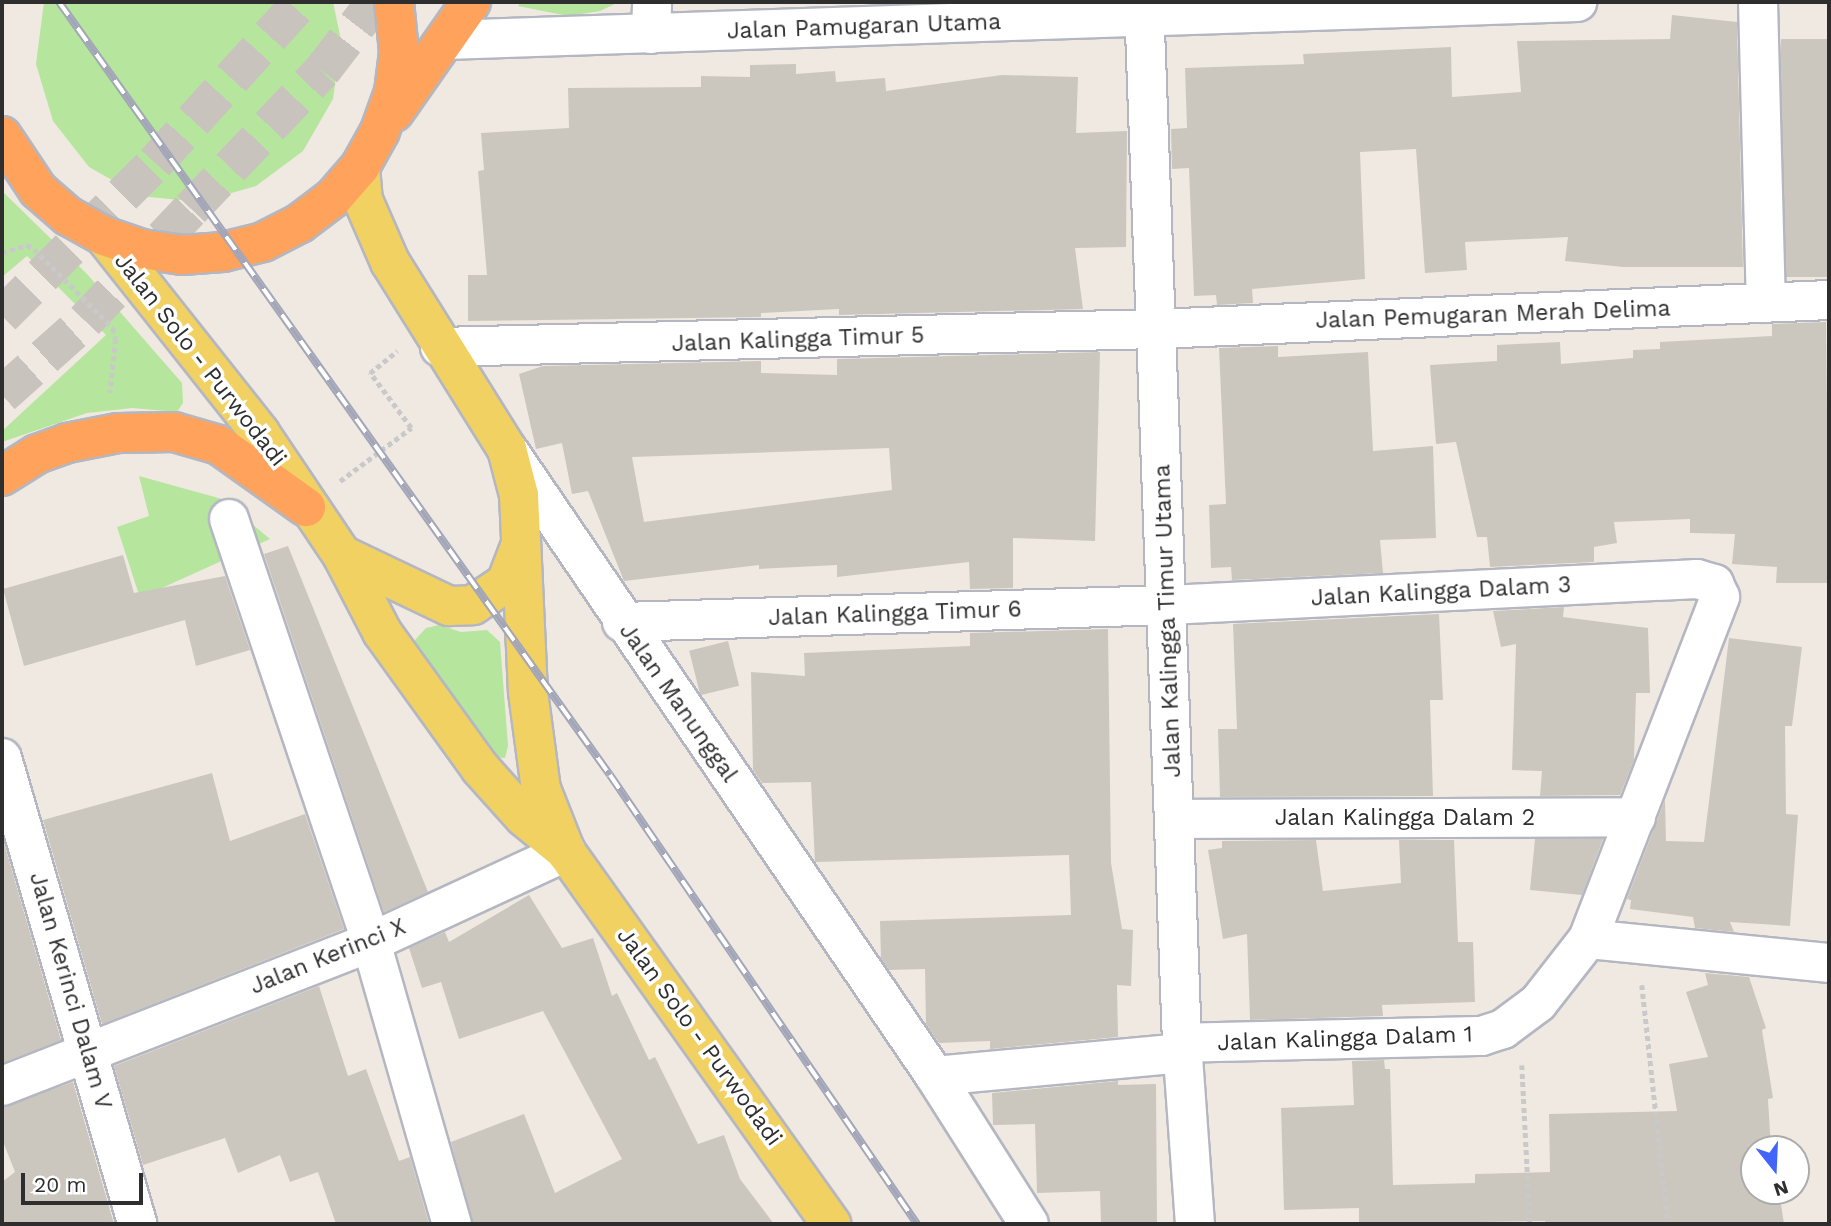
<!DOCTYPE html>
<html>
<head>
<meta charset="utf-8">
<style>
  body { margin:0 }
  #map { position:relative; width:1831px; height:1226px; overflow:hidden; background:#efe9e1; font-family:"Work Sans",sans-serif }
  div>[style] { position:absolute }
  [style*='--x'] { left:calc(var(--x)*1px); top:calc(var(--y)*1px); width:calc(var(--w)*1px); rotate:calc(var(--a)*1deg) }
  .green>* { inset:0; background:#b6e59e }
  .building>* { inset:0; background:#cbc7bf; transform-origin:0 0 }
  .highway-tunnel>* { height:38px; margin-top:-19px; transform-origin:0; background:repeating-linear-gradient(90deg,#c8c4bd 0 38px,transparent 0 57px) }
  .path>* { height:4.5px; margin-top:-2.25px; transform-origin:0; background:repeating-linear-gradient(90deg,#c9c9c9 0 5px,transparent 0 8.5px) }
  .roads { filter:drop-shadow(2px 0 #b4b7c1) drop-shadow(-2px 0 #b4b7c1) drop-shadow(0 2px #b4b7c1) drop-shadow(0 -2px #b4b7c1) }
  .street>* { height:38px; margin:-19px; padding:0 19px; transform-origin:19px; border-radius:19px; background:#fff }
  .secondary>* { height:38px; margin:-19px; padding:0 19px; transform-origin:19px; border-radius:19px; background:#fff }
  .primary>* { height:38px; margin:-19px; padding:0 19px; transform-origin:19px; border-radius:19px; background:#f2d163 }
  .highway>* { height:38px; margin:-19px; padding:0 19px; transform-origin:19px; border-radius:19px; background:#ffa35c }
  .rail>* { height:8px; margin-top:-4px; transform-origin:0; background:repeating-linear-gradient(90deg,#fff 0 16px,#a3a6b8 0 32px); box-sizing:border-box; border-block:2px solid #a3a6b8 }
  span { translate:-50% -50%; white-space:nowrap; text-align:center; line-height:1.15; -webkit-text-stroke:7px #fff; paint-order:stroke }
  .street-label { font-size:23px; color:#2e2e2e }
  .frame { position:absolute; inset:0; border:4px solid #2e2e2e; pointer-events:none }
  .north { position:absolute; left:1740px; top:1135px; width:70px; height:70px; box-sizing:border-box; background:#fff; border:2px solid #ababab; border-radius:50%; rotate:162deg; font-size:19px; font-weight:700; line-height:28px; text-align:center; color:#2e2e2e }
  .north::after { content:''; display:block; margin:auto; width:24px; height:32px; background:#4264fb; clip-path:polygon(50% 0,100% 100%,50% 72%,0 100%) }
  .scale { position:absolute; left:21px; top:1173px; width:122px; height:32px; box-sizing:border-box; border:4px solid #2e2e2e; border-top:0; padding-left:9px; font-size:21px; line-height:24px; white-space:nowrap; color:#2e2e2e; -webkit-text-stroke:5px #fff; paint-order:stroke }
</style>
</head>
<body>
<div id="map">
  <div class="green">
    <div style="clip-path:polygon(44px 2px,333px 2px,341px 40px,333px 99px,303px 151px,256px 186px,200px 202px,140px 196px,89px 167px,53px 121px,36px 64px)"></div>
    <div style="clip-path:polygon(521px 2px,619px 2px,600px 11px,568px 16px,518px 6px)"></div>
    <div style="clip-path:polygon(2px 191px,87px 274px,182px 383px,183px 403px,177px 412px,132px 408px,87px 413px,2px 442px,2px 431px,106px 335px,27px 256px,2px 277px)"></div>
    <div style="clip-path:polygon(139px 476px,222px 499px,270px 539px,140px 598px,117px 527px,149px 516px)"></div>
    <div style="clip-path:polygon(439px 625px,461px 632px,487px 630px,500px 642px,508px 746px,505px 758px,492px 757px,418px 656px,415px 640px,426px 628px)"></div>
  </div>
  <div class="building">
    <div style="clip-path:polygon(1672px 15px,1737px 22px,1743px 267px,1623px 267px,1565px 261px,1568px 237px,1465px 242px,1467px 270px,1425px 273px,1416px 149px,1360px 152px,1365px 279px,1252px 289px,1253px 303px,1217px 305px,1216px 295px,1194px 296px,1189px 168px,1172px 169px,1171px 129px,1187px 128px,1185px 68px,1304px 64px,1303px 54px,1451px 47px,1452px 97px,1521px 92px,1517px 41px,1670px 39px)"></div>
    <div style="left:1829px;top:39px;width:238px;height:48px;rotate:90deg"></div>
    <div style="clip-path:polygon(796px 64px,796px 74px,835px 71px,836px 82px,885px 78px,886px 91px,1002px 75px,1078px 77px,1076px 133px,1127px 131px,1126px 247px,1075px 248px,1083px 309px,839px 315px,839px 309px,761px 313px,761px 317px,468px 321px,468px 275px,487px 275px,478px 171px,484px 170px,481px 133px,569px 128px,568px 88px,701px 87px,701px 76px,750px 77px,750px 65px)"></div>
    <div style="clip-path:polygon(1826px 322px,1829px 583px,1776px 583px,1777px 567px,1732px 564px,1735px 534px,1690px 533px,1690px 519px,1614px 522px,1617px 543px,1594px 547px,1594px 562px,1490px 567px,1487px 537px,1477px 537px,1456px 442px,1436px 444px,1430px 365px,1497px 361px,1497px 345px,1560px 342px,1561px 364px,1633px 358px,1633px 350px,1660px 349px,1660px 342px,1772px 336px,1772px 324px)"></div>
    <div style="clip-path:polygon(1278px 346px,1278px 357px,1368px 352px,1373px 451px,1433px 446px,1436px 538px,1380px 540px,1383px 573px,1232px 580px,1231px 567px,1211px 568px,1209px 505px,1226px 504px,1219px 348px)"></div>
    <div style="clip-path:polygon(evenodd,1100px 352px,1095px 541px,1013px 538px,1013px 588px,970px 589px,969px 562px,837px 577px,837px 565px,759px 569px,759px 565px,624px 581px,588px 491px,572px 494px,562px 443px,536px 449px,519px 374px,543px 366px,761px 361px,761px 373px,837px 375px,837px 359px,1100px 352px,889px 448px,892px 490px,644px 522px,632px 457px,889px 448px)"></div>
    <div style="clip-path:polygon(288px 546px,428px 892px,384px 912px,264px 554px)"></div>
    <div style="clip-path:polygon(123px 555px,134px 593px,225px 576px,250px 650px,196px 666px,185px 620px,24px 666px,3px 589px)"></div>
    <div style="clip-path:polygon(1564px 607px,1563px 617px,1648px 628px,1650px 693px,1636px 693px,1634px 760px,1620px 795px,1540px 796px,1542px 771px,1512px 770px,1516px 644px,1501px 647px,1493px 611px)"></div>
    <div style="clip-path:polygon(1439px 614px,1443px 700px,1430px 700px,1433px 796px,1220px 797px,1218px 729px,1237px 729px,1233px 624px)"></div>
    <div style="clip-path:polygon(1108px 629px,1111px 863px,1122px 929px,1133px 930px,1131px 986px,1117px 985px,1118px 1037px,990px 1049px,990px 1041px,939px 1043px,926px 1024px,925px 969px,889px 970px,881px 958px,880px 921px,1071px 915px,1069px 855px,815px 862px,811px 782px,762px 783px,753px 770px,751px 672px,805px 676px,804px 653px,970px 646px,970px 633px)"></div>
    <div style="clip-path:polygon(1729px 638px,1802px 647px,1792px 726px,1785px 726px,1786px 814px,1798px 815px,1790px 926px,1730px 922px,1734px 932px,1695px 928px,1693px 917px,1630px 909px,1631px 900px,1627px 899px,1665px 800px,1666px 841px,1704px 842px)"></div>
    <div style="left:728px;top:641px;width:46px;height:40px;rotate:76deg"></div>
    <div style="clip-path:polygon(212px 773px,230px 841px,305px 814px,344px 929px,102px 1024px,43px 820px)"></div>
    <div style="clip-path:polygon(2px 836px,61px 1040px,2px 1063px)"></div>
    <div style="clip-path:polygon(1535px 839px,1603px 839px,1582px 895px,1530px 890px)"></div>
    <div style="clip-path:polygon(1316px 840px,1323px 891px,1401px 883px,1399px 840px,1454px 840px,1458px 942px,1473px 942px,1475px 1002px,1382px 1005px,1383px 1016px,1250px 1020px,1247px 934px,1223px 939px,1208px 850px,1222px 848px,1222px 841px)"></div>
    <div style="clip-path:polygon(529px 895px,562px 948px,593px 938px,612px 996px,617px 993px,649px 1060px,655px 1057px,698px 1144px,724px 1135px,740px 1179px,774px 1224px,473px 1224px,451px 1142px,524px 1114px,555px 1193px,622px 1159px,543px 1011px,459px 1039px,441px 982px,422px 988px,409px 948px,445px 932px,449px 942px)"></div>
    <div style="clip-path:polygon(1705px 973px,1749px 977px,1766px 1028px,1762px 1030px,1773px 1098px,1768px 1099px,1771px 1149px,1754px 1149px,1754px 1191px,1779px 1191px,1784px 1224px,1545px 1224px,1545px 1221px,1359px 1224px,1359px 1208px,1284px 1210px,1281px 1108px,1354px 1105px,1352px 1061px,1384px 1060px,1385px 1069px,1390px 1069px,1393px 1185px,1475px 1183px,1475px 1174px,1550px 1172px,1549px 1114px,1677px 1111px,1669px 1064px,1708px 1057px,1686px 992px,1708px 985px)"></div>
    <div style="clip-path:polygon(319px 986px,348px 1076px,366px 1069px,399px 1161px,410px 1157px,429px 1224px,336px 1224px,318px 1172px,290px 1182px,280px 1155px,238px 1173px,225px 1138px,143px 1165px,114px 1066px)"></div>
    <div style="clip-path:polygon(1118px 1081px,1118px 1085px,1156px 1084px,1157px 1224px,1101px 1224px,1100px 1191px,1037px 1193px,1035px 1124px,993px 1125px,992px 1093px)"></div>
    <div style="clip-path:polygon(73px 1082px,114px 1224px,2px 1224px,2px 1182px,15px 1172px,2px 1139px,2px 1107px)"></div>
  </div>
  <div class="highway-tunnel">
    <div style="--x:2;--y:316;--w:216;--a:-45"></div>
    <div style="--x:155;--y:163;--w:217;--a:-47.8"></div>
    <div style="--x:2;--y:395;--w:111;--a:-41.7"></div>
    <div style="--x:85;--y:321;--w:154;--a:-46.6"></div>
    <div style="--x:191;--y:209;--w:190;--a:-46.5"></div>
    <div style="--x:322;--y:71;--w:87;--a:-52.5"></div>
  </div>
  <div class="path">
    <div style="--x:2;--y:253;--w:26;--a:-18"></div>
    <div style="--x:27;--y:245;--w:8;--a:30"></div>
    <div style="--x:34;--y:249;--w:112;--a:45"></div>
    <div style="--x:113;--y:328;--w:11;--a:75"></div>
    <div style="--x:116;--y:339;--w:54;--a:96.3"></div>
    <div style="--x:340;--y:481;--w:89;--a:-36.7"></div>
    <div style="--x:411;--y:428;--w:69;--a:-126.7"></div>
    <div style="--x:370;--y:373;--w:35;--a:-39"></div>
    <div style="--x:1642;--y:985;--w:240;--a:83.8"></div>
    <div style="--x:1522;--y:1065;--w:159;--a:87.1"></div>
  </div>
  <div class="roads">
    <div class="street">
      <div style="--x:1144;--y:2;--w:1042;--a:87.91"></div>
      <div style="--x:1182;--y:1043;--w:181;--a:85.9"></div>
      <div style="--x:1758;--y:2;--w:301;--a:88.5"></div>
      <div style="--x:651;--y:34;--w:32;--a:-88"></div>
      <div style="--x:440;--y:347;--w:717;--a:-1.44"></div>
      <div style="--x:1157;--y:329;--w:673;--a:-2.47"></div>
      <div style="--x:229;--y:519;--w:446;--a:71.4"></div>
      <div style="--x:371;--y:942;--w:293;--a:74"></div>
      <div style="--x:622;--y:622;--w:546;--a:-1.78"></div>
      <div style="--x:1168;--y:605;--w:530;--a:-2.81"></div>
      <div style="--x:1697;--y:579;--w:18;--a:16"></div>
      <div style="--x:1714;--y:584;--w:14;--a:65"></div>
      <div style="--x:1720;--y:597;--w:367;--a:111.1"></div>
      <div style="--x:1588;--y:939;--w:81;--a:128"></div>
      <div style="--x:1538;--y:1003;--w:44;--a:143.4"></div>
      <div style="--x:1503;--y:1029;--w:23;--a:162"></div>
      <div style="--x:1481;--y:1036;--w:299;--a:178.7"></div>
      <div style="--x:2;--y:758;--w:485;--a:73.8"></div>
      <div style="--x:1175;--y:819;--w:461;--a:-0.2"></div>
      <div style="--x:1588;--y:939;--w:242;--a:5.7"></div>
      <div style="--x:935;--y:1076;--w:249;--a:-5.3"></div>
      <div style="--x:2;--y:1086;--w:396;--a:-21.3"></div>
      <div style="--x:371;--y:942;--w:215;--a:-24.8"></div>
    </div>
    <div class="secondary">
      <div style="--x:446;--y:40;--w:1132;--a:-1.92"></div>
      <div style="--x:510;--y:453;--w:754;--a:55.7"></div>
      <div style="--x:935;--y:1076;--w:175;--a:57.6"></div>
    </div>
    <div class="primary">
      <div style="--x:360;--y:167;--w:33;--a:85"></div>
      <div style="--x:363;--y:200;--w:68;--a:66.5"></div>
      <div style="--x:390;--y:262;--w:221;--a:58"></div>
      <div style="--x:507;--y:449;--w:48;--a:75.4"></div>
      <div style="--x:519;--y:495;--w:197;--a:87.4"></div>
      <div style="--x:528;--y:692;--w:98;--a:82.4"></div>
      <div style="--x:541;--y:789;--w:68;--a:68.4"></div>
      <div style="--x:566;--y:852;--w:457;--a:54.5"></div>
      <div style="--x:104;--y:236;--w:251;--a:51.6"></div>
      <div style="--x:260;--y:433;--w:147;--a:56.1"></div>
      <div style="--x:342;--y:555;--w:87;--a:62.5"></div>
      <div style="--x:382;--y:632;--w:168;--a:54.2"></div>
      <div style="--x:480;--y:768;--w:66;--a:48.1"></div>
      <div style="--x:524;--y:817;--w:49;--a:39.2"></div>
      <div style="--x:342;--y:555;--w:119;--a:25.5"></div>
      <div style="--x:449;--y:606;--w:24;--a:-2"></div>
      <div style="--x:473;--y:605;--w:40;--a:-34"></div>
      <div style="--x:506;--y:583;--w:39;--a:-69"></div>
    </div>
    <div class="highway">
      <div style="--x:394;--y:112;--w:134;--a:-55"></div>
      <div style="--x:2;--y:136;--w:65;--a:56.3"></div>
      <div style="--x:38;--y:190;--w:40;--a:41"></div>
      <div style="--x:68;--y:216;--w:41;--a:29.1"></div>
      <div style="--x:104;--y:236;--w:40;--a:18.9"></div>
      <div style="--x:142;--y:249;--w:40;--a:8.5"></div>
      <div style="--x:182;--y:255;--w:41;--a:-4.2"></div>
      <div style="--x:223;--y:252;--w:41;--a:-14"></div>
      <div style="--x:263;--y:242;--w:42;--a:-27.2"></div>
      <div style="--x:300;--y:223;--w:41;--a:-37.1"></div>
      <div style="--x:333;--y:198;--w:41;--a:-48.9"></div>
      <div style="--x:360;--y:167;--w:41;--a:-60.9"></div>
      <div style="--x:380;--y:131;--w:41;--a:-70.3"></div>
      <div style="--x:394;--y:92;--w:40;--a:-82.9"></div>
      <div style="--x:399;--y:52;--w:50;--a:-95.7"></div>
      <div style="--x:2;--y:476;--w:41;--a:-32.2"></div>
      <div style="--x:37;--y:454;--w:32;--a:-20"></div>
      <div style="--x:67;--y:443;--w:52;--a:-11.1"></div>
      <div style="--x:118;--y:433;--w:56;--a:-1"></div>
      <div style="--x:174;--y:432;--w:47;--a:16.1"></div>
      <div style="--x:219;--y:445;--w:107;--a:35.5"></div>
    </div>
  </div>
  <div class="rail">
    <div style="--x:59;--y:2;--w:949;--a:54.52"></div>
    <div style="--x:610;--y:775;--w:544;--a:55.64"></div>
  </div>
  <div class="street-label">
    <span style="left:864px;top:27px;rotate:-2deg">Jalan Pamugaran Utama</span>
    <span style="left:1493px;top:315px;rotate:-2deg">Jalan Pemugaran Merah Delima</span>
    <span style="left:798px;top:340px;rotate:-2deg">Jalan Kalingga Timur 5</span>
    <span style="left:200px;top:360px;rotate:52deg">Jalan Solo - Purwodadi</span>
    <span style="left:1441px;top:592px;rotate:-3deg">Jalan Kalingga Dalam 3</span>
    <span style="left:895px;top:614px;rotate:-2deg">Jalan Kalingga Timur 6</span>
    <span style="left:1168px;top:621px;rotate:-92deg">Jalan Kalingga Timur Utama</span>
    <span style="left:678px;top:703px;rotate:55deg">Jalan Manunggal</span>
    <span style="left:1405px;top:818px">Jalan Kalingga Dalam 2</span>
    <span style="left:328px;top:957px;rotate:-22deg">Jalan Kerinci X</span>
    <span style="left:70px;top:991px;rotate:74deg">Jalan Kerinci Dalam V</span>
    <span style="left:699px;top:1037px;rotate:54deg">Jalan Solo - Purwodadi</span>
    <span style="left:1345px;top:1039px;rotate:-2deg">Jalan Kalingga Dalam 1</span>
  </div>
  <div class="frame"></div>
  <div class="north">N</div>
  <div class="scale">20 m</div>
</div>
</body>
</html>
